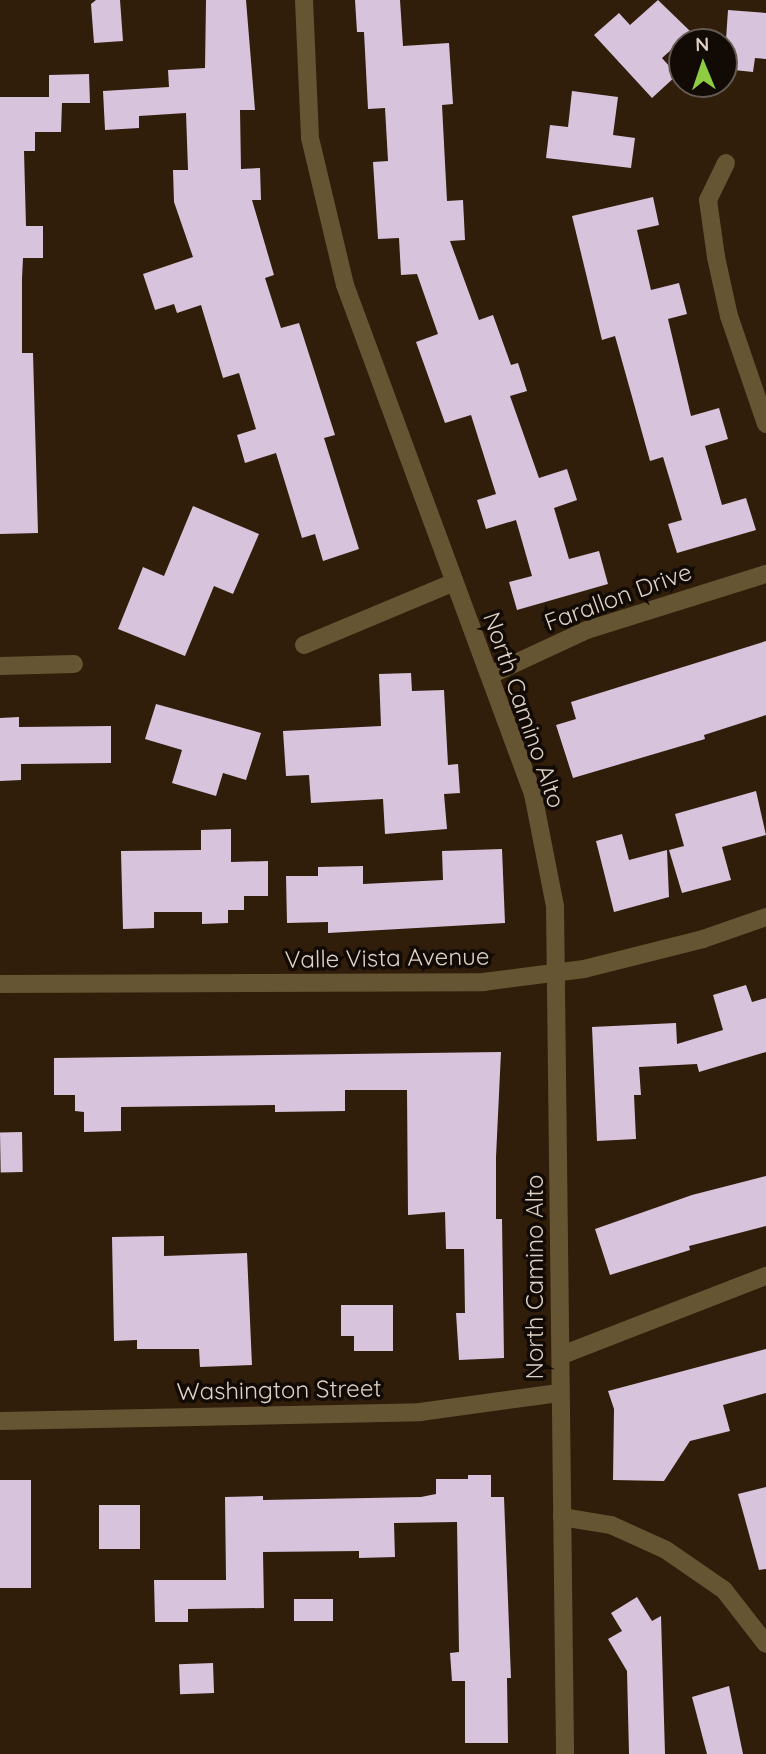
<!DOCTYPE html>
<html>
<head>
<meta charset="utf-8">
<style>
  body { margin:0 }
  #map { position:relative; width:766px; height:1754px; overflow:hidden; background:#301e0b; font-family:Quicksand,sans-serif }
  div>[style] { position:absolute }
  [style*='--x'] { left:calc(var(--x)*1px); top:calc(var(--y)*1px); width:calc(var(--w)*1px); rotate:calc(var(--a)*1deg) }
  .building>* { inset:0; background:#d8c3dd; transform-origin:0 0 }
  .minor>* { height:18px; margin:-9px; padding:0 9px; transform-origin:9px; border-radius:9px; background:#653 }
  .tertiary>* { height:18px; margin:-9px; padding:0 9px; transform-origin:9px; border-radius:9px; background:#653 }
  span { translate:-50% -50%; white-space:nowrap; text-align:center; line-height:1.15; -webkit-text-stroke:7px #120a04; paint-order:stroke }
  .street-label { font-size:24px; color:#ded2c6 }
  .north { position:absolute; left:668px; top:28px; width:70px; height:70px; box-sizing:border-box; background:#120a04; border:2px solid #645a52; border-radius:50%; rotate:358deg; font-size:19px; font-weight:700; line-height:28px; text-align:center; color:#ded2c6 }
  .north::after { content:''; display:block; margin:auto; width:24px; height:32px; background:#8ecd43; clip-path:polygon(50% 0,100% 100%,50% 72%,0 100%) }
</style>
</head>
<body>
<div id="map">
  <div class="building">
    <div style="clip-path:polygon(96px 0,120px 0,123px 41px,94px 43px,91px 4px)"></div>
    <div style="clip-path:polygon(206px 0,246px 0,255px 110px,240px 110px,241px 169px,260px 168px,261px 200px,252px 200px,274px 275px,265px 278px,281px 328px,299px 323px,335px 435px,324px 438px,359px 549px,323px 561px,315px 534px,302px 538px,276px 453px,245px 463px,237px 435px,256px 429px,239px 373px,223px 378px,201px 305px,177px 313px,174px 304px,155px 310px,143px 274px,193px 257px,174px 202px,173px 170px,188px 170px,186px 113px,139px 116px,139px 128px,105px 130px,103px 91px,169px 87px,168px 70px,205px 68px)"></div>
    <div style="clip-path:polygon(355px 0,400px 0,403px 46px,449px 43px,453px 104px,442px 105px,447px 201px,463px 200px,465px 240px,450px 241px,479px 320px,493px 315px,511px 365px,518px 363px,527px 391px,510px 396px,539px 478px,567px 469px,577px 500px,554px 508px,569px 559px,599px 551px,608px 584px,517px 610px,509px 582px,532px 576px,516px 520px,486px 529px,477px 500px,496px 494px,471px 415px,445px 423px,416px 342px,438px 334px,417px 274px,401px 275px,399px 238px,378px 239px,373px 162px,388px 161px,385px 108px,368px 109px,364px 32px,357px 32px)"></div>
    <div style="clip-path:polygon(658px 0,691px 32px,662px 58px,677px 75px,652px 98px,594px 35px,619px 13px,630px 25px)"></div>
    <div style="clip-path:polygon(728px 10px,766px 13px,766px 59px,755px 58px,753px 72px,724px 69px)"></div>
    <div style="clip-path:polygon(89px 74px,90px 103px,62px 103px,61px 132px,35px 132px,35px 151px,24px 151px,26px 226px,43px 226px,43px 258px,23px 258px,22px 278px,22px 353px,33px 353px,38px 533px,0 534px,0 97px,49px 97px,49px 75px)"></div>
    <div style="clip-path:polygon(572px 91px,618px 97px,613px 135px,635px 138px,631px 168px,546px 158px,550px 125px,568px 127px)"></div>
    <div style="clip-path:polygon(653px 197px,659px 225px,637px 230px,651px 290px,679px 283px,687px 314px,668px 319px,691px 416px,719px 408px,728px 439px,705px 446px,722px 505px,746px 498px,756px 530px,677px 553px,668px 524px,682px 520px,663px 457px,650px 461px,615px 336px,602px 340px,572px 216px)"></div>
    <div style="clip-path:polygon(193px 506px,259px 534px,233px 594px,214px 586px,185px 656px,118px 629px,143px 567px,164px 576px)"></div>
    <div style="clip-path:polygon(766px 641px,766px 715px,704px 735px,705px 739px,573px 778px,556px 725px,576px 719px,571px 702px)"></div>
    <div style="clip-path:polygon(411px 673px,412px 691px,444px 690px,448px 765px,458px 764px,460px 793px,444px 794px,447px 829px,385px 834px,383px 799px,311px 803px,309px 775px,286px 776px,283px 731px,381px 726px,379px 674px)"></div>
    <div style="clip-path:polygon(156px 704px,261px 733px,246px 780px,223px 773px,216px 796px,172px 783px,182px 750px,145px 739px)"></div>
    <div style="clip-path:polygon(19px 717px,19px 727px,111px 726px,111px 763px,21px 764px,21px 780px,0 781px,0 718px)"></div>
    <div style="clip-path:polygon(756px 791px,766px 835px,722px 847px,731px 880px,682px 893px,669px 850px,684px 846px,675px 814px)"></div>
    <div style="clip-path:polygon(231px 829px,231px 862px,268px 861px,268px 896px,244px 896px,244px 910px,228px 910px,228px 923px,202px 924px,202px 912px,154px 912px,154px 928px,123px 929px,121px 851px,201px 850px,201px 830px)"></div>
    <div style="clip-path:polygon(622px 834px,629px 860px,667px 850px,669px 897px,614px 912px,596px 841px)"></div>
    <div style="clip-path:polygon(502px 849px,505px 923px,328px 933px,328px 922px,287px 923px,286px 876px,318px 876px,318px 867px,363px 866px,363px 884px,443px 880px,442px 851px)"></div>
    <div style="clip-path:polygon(746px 985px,752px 1002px,766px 998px,766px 1052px,699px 1072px,697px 1064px,639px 1067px,641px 1095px,634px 1095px,636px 1139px,597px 1141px,592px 1027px,676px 1023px,677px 1044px,723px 1030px,713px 995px)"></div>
    <div style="clip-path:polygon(501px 1052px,496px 1157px,496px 1219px,502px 1219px,504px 1358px,459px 1360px,456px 1313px,465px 1313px,464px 1249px,446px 1249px,445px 1212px,408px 1215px,407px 1090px,345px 1090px,345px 1111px,275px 1112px,275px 1105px,121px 1107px,121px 1131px,84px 1132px,84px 1112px,75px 1111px,75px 1095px,54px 1095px,54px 1058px)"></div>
    <div style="left:22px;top:1132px;width:40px;height:22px;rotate:89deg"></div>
    <div style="clip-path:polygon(766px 1176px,766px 1226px,689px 1246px,690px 1250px,610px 1275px,595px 1229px,692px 1195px)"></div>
    <div style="clip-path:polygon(164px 1236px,164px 1256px,247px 1253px,252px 1365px,200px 1367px,199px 1349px,137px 1349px,137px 1340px,114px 1341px,112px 1237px)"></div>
    <div style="clip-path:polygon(341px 1305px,393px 1305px,393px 1351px,354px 1351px,354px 1336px,341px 1336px)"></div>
    <div style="clip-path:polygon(766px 1349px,766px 1393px,723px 1405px,730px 1431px,690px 1441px,664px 1481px,613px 1480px,614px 1409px,608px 1391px)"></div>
    <div style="clip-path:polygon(468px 1475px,491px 1475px,491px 1497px,504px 1497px,511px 1678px,507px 1678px,508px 1743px,465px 1743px,465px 1681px,452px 1681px,450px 1653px,459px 1652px,457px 1522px,394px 1523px,395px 1557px,359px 1558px,359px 1551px,263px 1552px,264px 1608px,188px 1609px,188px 1622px,155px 1622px,154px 1580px,226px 1580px,225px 1497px,263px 1496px,263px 1500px,421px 1497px,436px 1494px,436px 1479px,468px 1479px)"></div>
    <div style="left:0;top:1480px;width:31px;height:108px"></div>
    <div style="clip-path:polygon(766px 1487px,766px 1569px,759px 1570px,738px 1494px)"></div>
    <div style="left:99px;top:1505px;width:41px;height:44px"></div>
    <div style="clip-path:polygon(637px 1597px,652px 1621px,661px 1616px,665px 1754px,629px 1754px,627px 1671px,608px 1639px,622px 1631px,611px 1613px)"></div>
    <div style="left:333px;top:1599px;width:22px;height:39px;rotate:90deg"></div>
    <div style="left:213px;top:1663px;width:30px;height:34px;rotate:88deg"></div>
    <div style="clip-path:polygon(729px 1686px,743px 1754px,707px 1754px,692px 1697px)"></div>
  </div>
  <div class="minor">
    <div style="--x:726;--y:163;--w:41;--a:115.9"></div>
    <div style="--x:708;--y:200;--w:58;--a:82"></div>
    <div style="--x:716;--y:257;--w:60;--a:77.6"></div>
    <div style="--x:729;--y:316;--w:114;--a:71.1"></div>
    <div style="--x:304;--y:645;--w:160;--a:-22.7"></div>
    <div style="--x:0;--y:666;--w:74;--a:-1.5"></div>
    <div style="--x:490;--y:675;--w:107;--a:-24.9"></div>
    <div style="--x:587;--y:630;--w:188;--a:-17.4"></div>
    <div style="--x:562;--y:1355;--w:219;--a:-21.2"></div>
    <div style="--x:0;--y:1421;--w:420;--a:-1.2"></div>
    <div style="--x:420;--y:1412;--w:140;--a:-7.8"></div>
    <div style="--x:562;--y:1517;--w:50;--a:9.3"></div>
    <div style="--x:611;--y:1525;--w:60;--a:24.4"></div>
    <div style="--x:666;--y:1550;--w:70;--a:34.6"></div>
    <div style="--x:724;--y:1590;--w:68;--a:52.1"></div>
  </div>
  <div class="tertiary">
    <div style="--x:304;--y:0;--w:138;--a:87.5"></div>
    <div style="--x:310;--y:138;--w:151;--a:76.6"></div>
    <div style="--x:345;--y:285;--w:543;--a:69.73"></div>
    <div style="--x:533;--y:794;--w:114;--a:78.9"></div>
    <div style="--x:555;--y:906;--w:848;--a:89.32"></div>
    <div style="--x:0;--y:984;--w:483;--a:-0.2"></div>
    <div style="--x:483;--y:982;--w:102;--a:-7.3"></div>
    <div style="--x:584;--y:969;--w:123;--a:-14.1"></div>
    <div style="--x:703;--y:939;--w:67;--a:-19.2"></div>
  </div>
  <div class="street-label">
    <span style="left:618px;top:597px;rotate:-20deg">Farallon Drive</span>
    <span style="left:524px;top:710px;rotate:71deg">North Camino Alto</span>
    <span style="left:387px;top:958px;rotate:-1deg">Valle Vista Avenue</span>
    <span style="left:535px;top:1277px;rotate:-90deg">North Camino Alto</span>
    <span style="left:279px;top:1390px;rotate:-1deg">Washington Street</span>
  </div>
  <div class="north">N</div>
</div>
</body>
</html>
